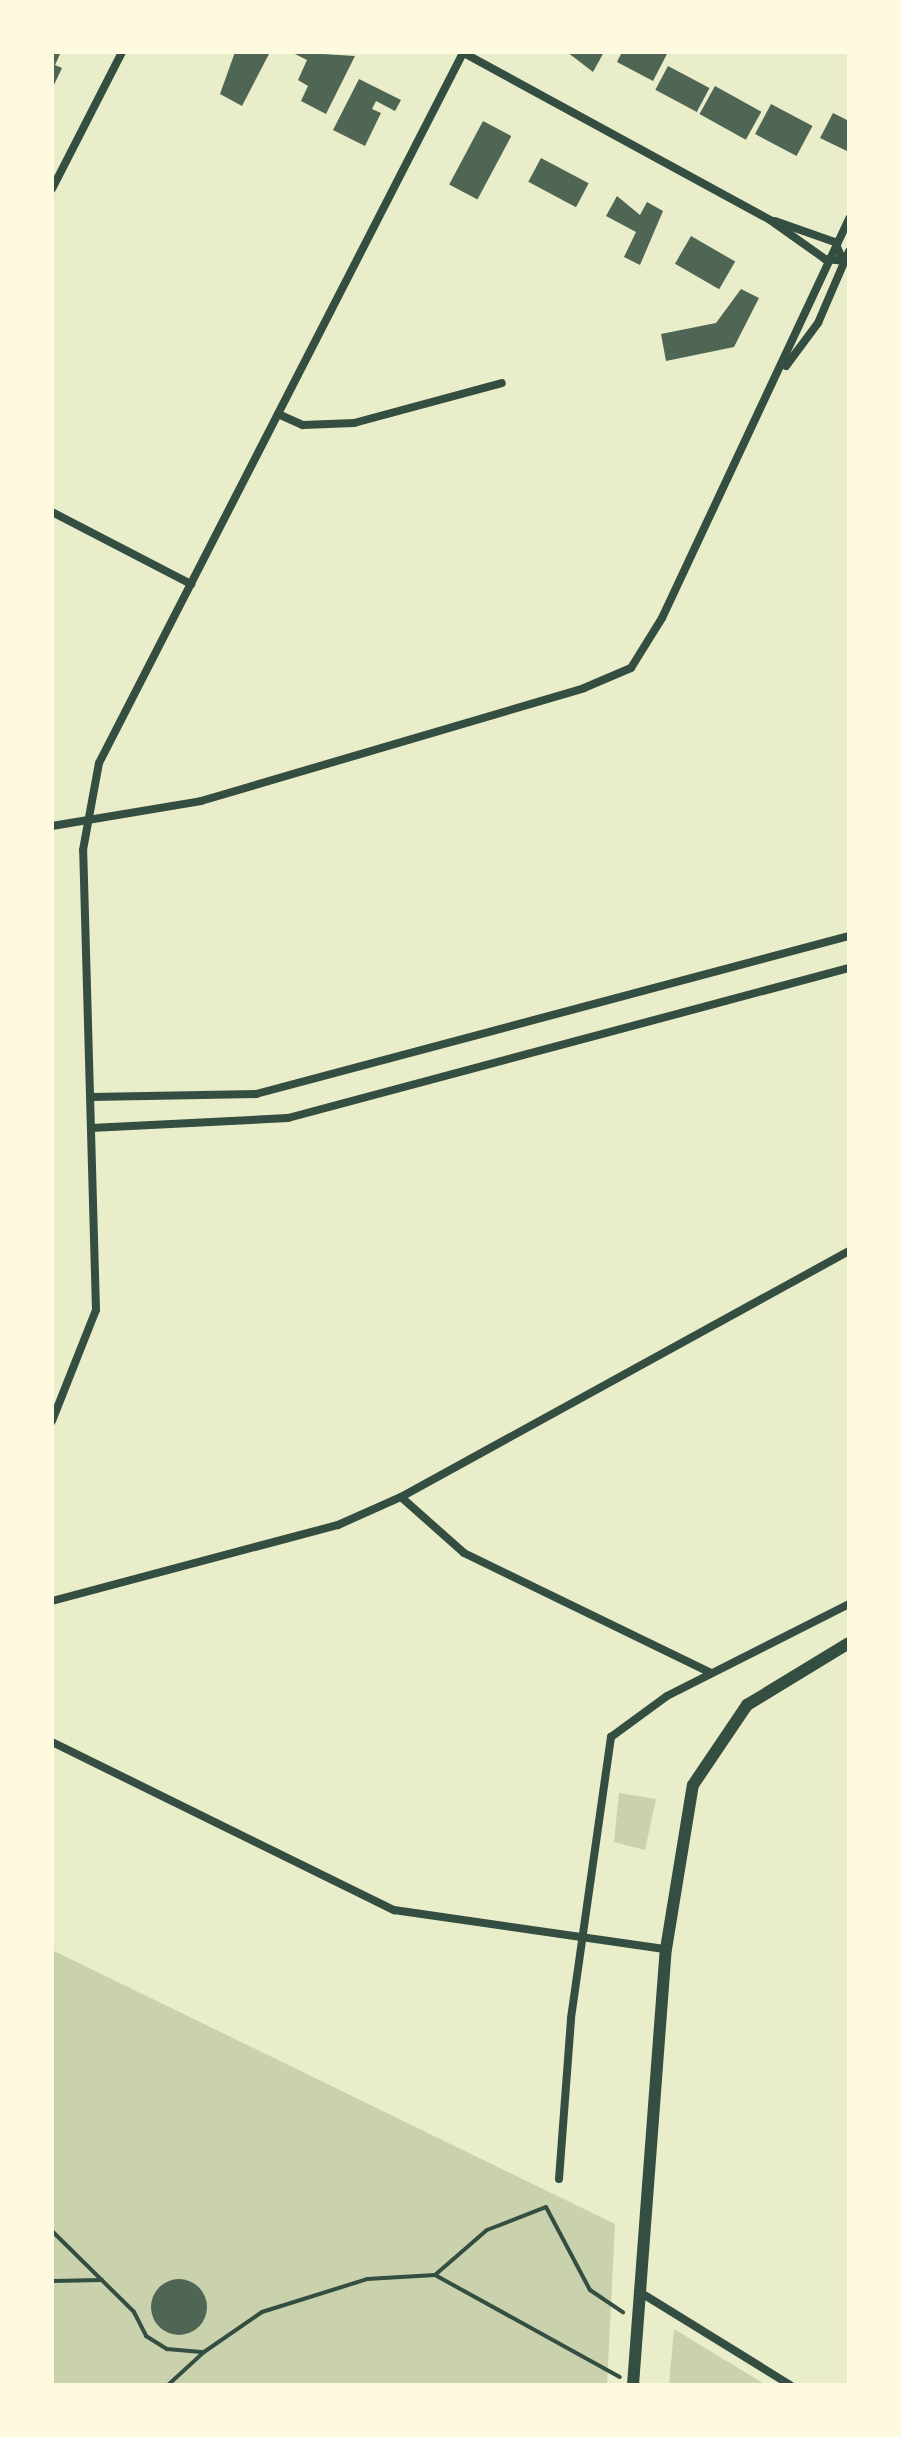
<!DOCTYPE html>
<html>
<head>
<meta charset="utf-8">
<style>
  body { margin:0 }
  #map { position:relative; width:901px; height:2437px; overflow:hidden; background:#e9edc9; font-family:"PT Sans",sans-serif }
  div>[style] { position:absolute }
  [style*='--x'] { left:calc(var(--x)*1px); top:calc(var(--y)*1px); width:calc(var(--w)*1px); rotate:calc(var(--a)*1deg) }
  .green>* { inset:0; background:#cad2ad }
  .building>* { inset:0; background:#4f6655; transform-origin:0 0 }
  .round { border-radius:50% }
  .path>* { height:4px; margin:-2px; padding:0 2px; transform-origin:2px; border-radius:2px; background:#344e41 }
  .minor>* { height:8px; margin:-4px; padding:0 4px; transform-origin:4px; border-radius:4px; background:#344e41 }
  .secondary>* { height:12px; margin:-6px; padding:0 6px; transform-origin:6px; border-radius:6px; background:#344e41 }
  span { translate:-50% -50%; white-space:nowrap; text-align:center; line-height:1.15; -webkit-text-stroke:7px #fefae0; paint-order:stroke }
  .frame { position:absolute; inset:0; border:54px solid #fefae0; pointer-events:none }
</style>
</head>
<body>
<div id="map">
  <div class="green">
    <div style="clip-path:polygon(619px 1793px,656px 1799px,645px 1850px,614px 1842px)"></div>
    <div style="clip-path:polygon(52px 1950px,615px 2224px,607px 2385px,52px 2385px)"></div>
    <div style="clip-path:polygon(674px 2329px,766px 2385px,669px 2385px)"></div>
  </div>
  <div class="building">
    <div style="clip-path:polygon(52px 52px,61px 52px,55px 65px,62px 68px,52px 89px)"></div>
    <div style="clip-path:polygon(235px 52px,270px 52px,242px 106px,220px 94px)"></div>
    <div style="clip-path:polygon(291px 52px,355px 56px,326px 114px,301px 101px,308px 86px,298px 80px,307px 60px)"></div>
    <div style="clip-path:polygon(567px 52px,604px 52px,593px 72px)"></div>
    <div style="clip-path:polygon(622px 52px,668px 52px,653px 81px,617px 62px)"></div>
    <div style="left:668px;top:66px;width:47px;height:27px;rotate:28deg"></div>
    <div style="clip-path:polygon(359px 79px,401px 100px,395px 111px,376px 101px,372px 109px,381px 113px,365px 146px,333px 130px)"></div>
    <div style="left:715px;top:86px;width:53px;height:32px;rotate:29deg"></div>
    <div style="left:771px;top:104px;width:47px;height:34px;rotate:28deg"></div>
    <div style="clip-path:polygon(833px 113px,849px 121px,849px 152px,820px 138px)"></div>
    <div style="left:483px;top:121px;width:32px;height:72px;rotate:28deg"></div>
    <div style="left:541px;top:158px;width:54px;height:27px;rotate:28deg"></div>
    <div style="clip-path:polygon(617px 196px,640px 215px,647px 202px,663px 211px,640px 265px,624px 257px,636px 232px,606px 216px)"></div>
    <div style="left:691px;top:236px;width:51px;height:32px;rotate:30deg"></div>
    <div style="clip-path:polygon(741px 289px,759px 298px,734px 347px,666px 361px,661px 334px,716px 323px)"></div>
    <div class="round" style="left:151px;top:2279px;width:56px;height:56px"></div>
  </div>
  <div class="path">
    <div style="--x:52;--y:2231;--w:115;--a:44.6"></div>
    <div style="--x:134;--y:2312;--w:27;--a:63"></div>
    <div style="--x:146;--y:2336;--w:25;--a:32"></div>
    <div style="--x:167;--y:2349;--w:37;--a:5"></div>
    <div style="--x:204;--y:2352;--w:70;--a:-34.6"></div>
    <div style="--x:262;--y:2312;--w:110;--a:-17.4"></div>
    <div style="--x:367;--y:2279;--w:68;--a:-3.4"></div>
    <div style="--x:435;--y:2275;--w:211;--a:28.9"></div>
    <div style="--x:435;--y:2275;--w:69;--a:-40.9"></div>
    <div style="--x:487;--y:2230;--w:63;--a:-21.3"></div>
    <div style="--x:546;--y:2207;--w:94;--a:62.1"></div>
    <div style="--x:590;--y:2290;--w:40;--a:34"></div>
    <div style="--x:52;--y:2281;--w:50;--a:-1.1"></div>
    <div style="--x:168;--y:2385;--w:49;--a:-42.5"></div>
  </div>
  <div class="minor">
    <div style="--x:462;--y:52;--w:351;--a:28.6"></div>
    <div style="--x:770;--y:220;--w:67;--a:35.3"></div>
    <div style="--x:825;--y:259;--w:18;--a:6"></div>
    <div style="--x:52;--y:189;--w:154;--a:-62.9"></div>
    <div style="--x:775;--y:221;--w:64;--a:19.3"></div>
    <div style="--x:835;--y:242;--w:21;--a:67"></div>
    <div style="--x:786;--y:366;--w:54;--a:-53.3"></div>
    <div style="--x:818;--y:323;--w:78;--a:-66.7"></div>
    <div style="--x:278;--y:414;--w:27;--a:24"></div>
    <div style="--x:303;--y:425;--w:51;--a:-2.2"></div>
    <div style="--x:354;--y:423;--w:153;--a:-15.1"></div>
    <div style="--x:52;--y:512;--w:157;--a:27.4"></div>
    <div style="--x:52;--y:826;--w:151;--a:-9.5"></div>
    <div style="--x:201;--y:801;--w:399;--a:-16.4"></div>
    <div style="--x:584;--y:688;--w:51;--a:-23.1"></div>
    <div style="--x:631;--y:668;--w:59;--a:-58.2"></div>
    <div style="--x:662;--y:618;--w:441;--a:-64.9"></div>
    <div style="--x:91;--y:1097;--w:165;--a:-1"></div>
    <div style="--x:256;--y:1094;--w:614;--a:-14.92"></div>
    <div style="--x:91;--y:1128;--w:197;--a:-2.9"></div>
    <div style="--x:288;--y:1118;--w:581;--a:-14.97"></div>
    <div style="--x:52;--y:1421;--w:119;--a:-68.4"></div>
    <div style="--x:96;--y:1310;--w:460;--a:-91.6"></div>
    <div style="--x:83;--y:850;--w:88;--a:-79.6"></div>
    <div style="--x:99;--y:763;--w:798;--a:-62.86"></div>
    <div style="--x:401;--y:1497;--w:84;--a:41.6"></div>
    <div style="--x:464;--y:1553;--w:275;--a:25.9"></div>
    <div style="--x:52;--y:1601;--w:296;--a:-14.9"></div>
    <div style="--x:338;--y:1525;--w:69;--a:-24"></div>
    <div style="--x:401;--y:1497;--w:511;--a:-28.77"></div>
    <div style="--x:52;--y:1742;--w:381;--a:26.2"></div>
    <div style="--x:394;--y:1910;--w:275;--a:8.2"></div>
    <div style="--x:559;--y:2179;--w:161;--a:-85.7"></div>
    <div style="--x:571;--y:2018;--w:284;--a:-81.9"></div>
    <div style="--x:611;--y:1737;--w:69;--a:-36.2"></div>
    <div style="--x:667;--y:1696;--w:204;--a:-26.8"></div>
    <div style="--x:638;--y:2291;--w:179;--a:31.7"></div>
  </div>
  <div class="secondary">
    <div style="--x:633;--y:2385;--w:437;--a:-85.7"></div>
    <div style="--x:666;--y:1949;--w:166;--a:-80.7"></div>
    <div style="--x:693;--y:1785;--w:97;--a:-56"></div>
    <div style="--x:747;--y:1705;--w:119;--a:-31.3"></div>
  </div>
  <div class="frame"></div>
</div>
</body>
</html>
